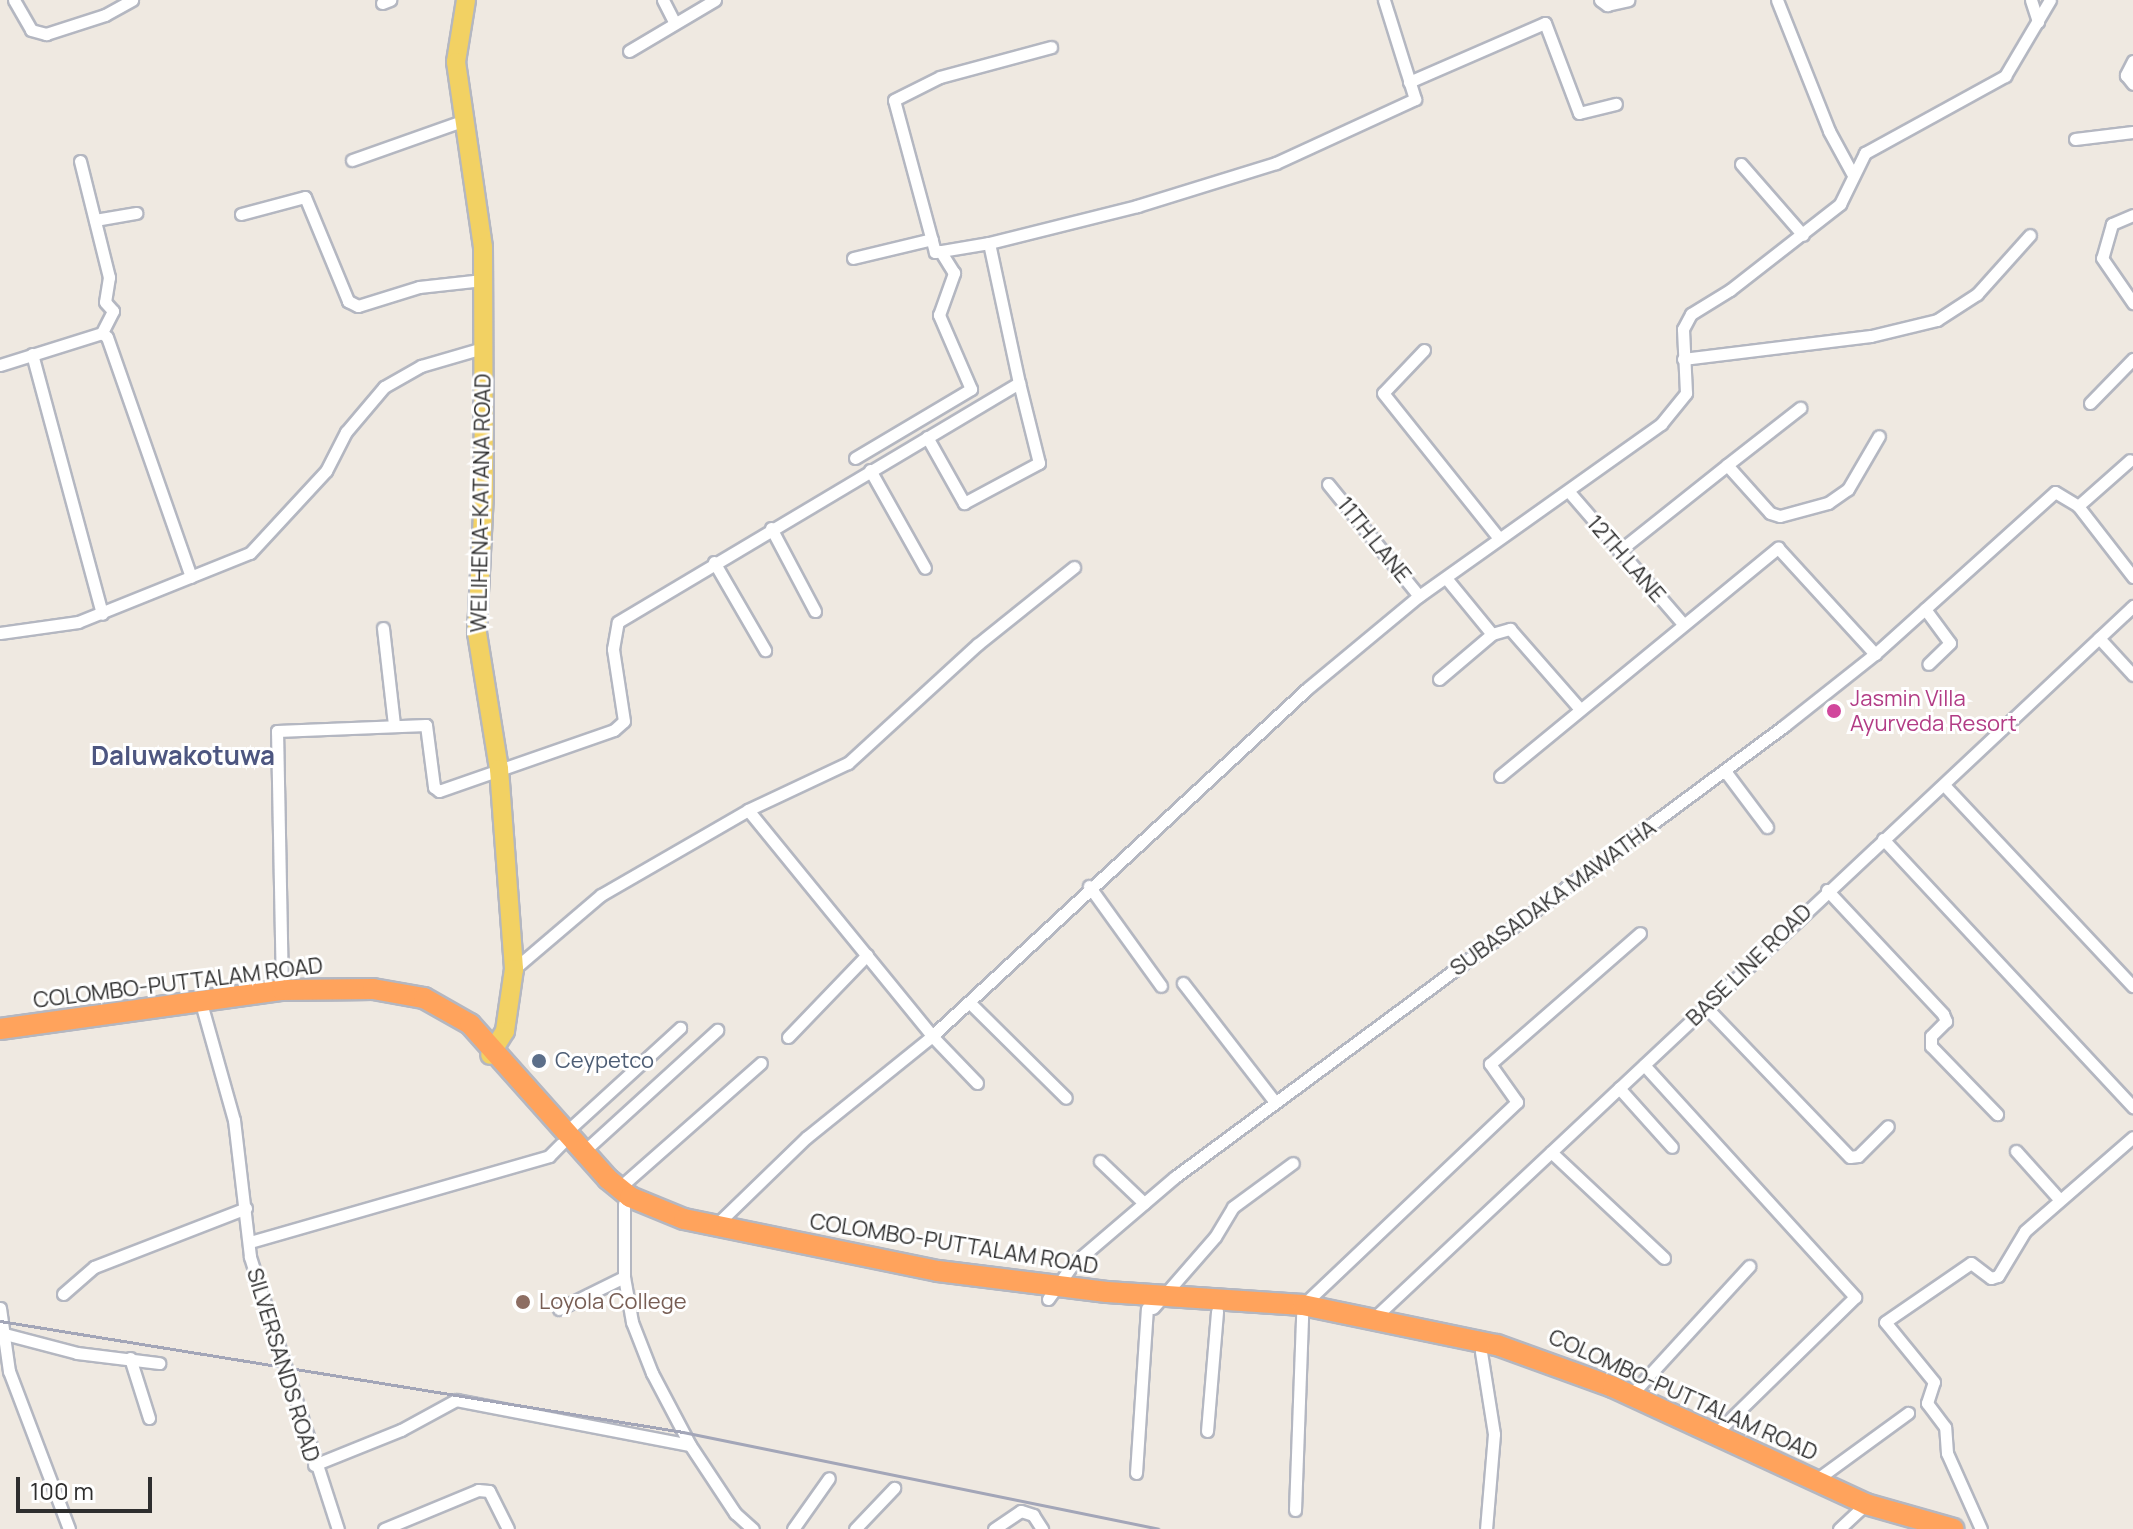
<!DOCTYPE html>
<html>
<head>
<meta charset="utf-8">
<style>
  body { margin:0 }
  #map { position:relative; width:2133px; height:1529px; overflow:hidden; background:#efe9e1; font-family:Manrope,sans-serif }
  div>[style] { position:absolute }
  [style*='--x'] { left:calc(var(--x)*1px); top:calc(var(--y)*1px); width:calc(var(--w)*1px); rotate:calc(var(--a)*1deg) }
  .roads { filter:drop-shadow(2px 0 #b4b7c1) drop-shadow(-2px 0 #b4b7c1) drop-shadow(0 2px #b4b7c1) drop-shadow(0 -2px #b4b7c1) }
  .street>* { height:11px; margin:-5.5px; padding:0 5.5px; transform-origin:5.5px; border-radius:5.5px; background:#fff }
  .primary>* { height:18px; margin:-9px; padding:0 9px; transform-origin:9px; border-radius:9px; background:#f2d163 }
  .highway>* { height:20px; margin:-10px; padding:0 10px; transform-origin:10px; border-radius:10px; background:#ffa35c }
  .rail>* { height:3px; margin:-1.5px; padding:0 1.5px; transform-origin:1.5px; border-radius:1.5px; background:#a3a6b8 }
  .dots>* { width:22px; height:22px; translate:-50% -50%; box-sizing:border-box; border:4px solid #fff; border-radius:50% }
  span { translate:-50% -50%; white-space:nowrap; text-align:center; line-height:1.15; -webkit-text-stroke:6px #fff; paint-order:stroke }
  .street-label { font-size:22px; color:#2e2e2e }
  .hotel-label { font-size:22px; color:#b23c85 }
  .left { translate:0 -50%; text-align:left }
  .service-label { font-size:22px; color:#4e5e75 }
  .education-label { font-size:22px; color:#785e54 }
  .quarter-label { font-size:26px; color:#4d5680; font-weight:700 }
  .scale { position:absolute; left:16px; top:1477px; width:136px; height:36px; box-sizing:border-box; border:4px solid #2e2e2e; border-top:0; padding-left:10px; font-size:24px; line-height:28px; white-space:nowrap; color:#2e2e2e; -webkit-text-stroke:6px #fff; paint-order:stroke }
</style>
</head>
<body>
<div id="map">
  <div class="roads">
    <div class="street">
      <div style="--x:14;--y:0;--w:34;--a:60"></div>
      <div style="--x:31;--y:30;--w:16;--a:15"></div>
      <div style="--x:46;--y:34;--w:62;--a:-17.9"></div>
      <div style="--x:105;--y:15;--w:31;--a:-29"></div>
      <div style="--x:663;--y:0;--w:25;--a:63"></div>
      <div style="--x:1600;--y:0;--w:9;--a:36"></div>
      <div style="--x:1607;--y:5;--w:22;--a:-13"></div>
      <div style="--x:1777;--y:0;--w:141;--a:68.3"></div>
      <div style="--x:1829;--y:131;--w:50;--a:61.4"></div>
      <div style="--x:2031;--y:0;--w:23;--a:72"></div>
      <div style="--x:382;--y:3;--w:9;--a:-21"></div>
      <div style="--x:629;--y:51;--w:100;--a:-30.7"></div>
      <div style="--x:2133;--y:61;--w:16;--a:117"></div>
      <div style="--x:2126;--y:75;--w:11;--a:52"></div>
      <div style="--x:1409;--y:82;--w:148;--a:-23.5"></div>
      <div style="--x:1545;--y:23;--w:96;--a:69.3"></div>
      <div style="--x:1579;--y:113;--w:38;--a:-14"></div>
      <div style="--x:2075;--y:139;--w:58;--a:-6.9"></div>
      <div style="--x:352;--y:160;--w:120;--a:-19.5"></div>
      <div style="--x:80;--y:161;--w:120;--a:76"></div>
      <div style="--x:109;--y:277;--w:25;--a:99"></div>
      <div style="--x:105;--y:302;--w:12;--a:48"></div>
      <div style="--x:113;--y:311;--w:25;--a:117"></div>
      <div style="--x:1741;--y:164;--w:94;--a:48.9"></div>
      <div style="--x:241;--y:214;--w:66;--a:-14.9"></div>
      <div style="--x:305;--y:197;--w:113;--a:67.5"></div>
      <div style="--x:348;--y:301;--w:11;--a:27"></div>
      <div style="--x:358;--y:306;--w:64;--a:-17.3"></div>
      <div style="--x:419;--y:287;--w:64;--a:-6.2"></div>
      <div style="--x:2133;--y:215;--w:23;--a:157"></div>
      <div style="--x:2112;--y:224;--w:35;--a:106"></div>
      <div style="--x:2102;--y:258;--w:55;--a:55.4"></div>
      <div style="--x:95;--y:220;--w:42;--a:-9.7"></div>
      <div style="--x:989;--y:243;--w:55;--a:170.5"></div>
      <div style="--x:935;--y:252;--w:157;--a:-105.1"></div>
      <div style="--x:894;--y:100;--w:51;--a:-26.6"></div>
      <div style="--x:940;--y:77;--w:115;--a:-15.1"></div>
      <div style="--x:853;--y:258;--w:81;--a:-13.5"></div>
      <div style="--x:1424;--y:350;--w:59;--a:133.6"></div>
      <div style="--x:1383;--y:393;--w:184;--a:51.4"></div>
      <div style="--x:32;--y:354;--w:269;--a:74.9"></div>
      <div style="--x:1683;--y:359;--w:189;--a:-7"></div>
      <div style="--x:1871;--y:336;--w:68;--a:-13.6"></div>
      <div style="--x:1937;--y:320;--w:48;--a:-33"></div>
      <div style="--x:1977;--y:294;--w:79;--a:-48.1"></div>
      <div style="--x:0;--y:365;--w:107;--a:-17.4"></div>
      <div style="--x:102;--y:333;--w:6;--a:39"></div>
      <div style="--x:107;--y:337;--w:254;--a:70.7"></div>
      <div style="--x:2090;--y:403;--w:62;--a:-45.7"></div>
      <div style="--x:927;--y:437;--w:76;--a:60.7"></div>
      <div style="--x:964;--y:503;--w:85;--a:-28.1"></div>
      <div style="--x:1039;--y:463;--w:82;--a:-104"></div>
      <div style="--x:855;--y:458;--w:135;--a:-30.7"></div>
      <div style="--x:971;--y:389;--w:81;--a:-113.4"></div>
      <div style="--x:939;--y:315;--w:45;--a:-70.3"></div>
      <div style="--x:954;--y:273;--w:26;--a:-122"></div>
      <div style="--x:1727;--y:465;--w:93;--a:-38"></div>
      <div style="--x:870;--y:470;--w:112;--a:60.7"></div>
      <div style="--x:1328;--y:484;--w:144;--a:50.9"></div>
      <div style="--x:1570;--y:493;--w:173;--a:49.2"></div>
      <div style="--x:2078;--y:506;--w:69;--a:-41.5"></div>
      <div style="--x:771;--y:528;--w:94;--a:62.1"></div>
      <div style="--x:1619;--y:551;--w:138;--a:-38.5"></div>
      <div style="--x:1727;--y:465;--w:64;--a:48.1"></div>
      <div style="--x:1770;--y:513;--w:10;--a:17"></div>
      <div style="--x:1780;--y:516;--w:50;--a:-15.2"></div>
      <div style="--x:1828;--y:503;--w:24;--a:-35"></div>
      <div style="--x:1848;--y:489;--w:61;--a:-59.7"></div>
      <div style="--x:714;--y:562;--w:102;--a:59.9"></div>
      <div style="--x:1446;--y:578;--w:72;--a:50.6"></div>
      <div style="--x:1492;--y:634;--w:19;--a:-16"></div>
      <div style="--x:1510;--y:629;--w:106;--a:48.8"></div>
      <div style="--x:1925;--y:609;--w:42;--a:53.7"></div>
      <div style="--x:1950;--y:643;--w:30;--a:136"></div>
      <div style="--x:383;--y:628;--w:98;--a:83.5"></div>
      <div style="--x:0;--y:633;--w:79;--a:-8"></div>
      <div style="--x:78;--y:622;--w:185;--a:-21.9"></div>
      <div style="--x:250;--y:553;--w:112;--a:-47.2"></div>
      <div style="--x:326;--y:471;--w:44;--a:-62.9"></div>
      <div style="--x:346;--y:432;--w:59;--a:-49.8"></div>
      <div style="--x:384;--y:387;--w:43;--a:-29.6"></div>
      <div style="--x:421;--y:366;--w:65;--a:-16.2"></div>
      <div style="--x:2099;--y:638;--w:50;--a:47.4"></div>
      <div style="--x:1439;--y:679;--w:70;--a:-40.3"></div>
      <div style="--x:1725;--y:771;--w:70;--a:53.1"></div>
      <div style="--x:1500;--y:776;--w:360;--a:-39.4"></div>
      <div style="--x:1778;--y:548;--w:144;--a:47.5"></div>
      <div style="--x:1944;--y:785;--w:276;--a:46.8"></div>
      <div style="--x:748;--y:810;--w:291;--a:50.8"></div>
      <div style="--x:932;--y:1036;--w:65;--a:46.2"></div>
      <div style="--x:1883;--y:839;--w:367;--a:47"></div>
      <div style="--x:1089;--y:886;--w:123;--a:54.2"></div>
      <div style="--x:1827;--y:890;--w:170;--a:46.9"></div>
      <div style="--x:1943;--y:1014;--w:8;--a:67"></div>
      <div style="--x:1946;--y:1021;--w:21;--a:135"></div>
      <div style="--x:1931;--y:1036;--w:10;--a:90"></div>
      <div style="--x:1931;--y:1046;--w:95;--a:45.9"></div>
      <div style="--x:514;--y:969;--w:114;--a:-40.4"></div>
      <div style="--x:601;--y:895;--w:170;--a:-30"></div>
      <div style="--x:748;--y:810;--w:110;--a:-25.2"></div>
      <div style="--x:848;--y:763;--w:176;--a:-42.5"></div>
      <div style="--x:978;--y:644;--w:123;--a:-38.7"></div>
      <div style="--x:1183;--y:983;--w:150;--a:52.3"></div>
      <div style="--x:282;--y:990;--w:259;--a:-91.1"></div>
      <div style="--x:277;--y:731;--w:149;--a:-2.3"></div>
      <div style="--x:426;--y:725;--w:63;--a:82.6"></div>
      <div style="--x:434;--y:787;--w:6;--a:39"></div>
      <div style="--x:439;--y:791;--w:185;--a:-19.2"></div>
      <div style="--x:614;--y:730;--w:13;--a:-42"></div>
      <div style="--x:624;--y:721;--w:73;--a:-98.7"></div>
      <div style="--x:613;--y:649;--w:27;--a:-80"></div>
      <div style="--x:618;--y:622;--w:467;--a:-30.8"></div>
      <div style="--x:1019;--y:383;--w:143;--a:-102.1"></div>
      <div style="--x:989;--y:243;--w:153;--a:-14"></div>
      <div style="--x:1137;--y:206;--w:145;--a:-17.2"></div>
      <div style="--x:1276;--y:163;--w:153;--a:-24.7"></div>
      <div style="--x:1415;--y:99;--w:104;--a:-107.4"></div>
      <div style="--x:969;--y:1002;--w:136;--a:44.7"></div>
      <div style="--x:1705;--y:1006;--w:209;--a:46.2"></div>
      <div style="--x:1850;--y:1157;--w:8;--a:-7"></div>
      <div style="--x:1858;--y:1156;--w:42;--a:-45"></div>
      <div style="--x:203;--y:1010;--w:114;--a:74.3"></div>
      <div style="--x:234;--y:1120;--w:138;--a:83.3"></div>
      <div style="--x:250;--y:1257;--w:286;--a:72.1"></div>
      <div style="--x:788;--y:1037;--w:114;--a:-46.1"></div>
      <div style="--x:1644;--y:1065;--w:314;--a:47.7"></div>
      <div style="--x:1855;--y:1297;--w:197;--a:135.6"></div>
      <div style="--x:1619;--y:1088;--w:79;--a:48.1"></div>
      <div style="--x:565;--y:1133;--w:156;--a:-42.4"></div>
      <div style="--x:2016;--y:1151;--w:64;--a:48.1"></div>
      <div style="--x:1551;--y:1152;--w:155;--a:43.2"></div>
      <div style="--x:582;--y:1153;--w:183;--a:-42.3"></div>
      <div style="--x:1100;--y:1161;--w:61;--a:43.7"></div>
      <div style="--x:619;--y:1188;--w:189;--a:-41.4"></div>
      <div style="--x:624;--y:1204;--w:73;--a:90"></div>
      <div style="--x:624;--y:1277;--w:46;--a:79.9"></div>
      <div style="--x:632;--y:1322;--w:55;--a:68.6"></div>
      <div style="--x:652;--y:1373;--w:81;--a:62.2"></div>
      <div style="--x:690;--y:1445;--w:82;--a:56.5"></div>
      <div style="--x:735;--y:1513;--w:24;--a:42"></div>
      <div style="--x:715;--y:1226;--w:128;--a:-44.1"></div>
      <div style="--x:807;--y:1137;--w:161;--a:-38.9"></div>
      <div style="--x:932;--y:1036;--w:512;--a:-42.79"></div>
      <div style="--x:1308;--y:688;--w:144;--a:-39.7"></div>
      <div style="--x:1419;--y:596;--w:297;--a:-35.4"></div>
      <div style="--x:1661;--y:424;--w:40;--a:-51"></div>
      <div style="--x:1686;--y:393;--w:64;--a:-92.7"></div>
      <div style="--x:1683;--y:329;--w:17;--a:-62"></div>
      <div style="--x:1691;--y:314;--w:46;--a:-31.6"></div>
      <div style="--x:1730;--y:290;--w:140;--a:-38"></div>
      <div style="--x:1840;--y:204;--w:57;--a:-63.9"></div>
      <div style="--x:1865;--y:153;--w:160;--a:-28.8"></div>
      <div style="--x:2005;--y:76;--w:88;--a:-59.4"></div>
      <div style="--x:250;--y:1242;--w:311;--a:-16"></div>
      <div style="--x:549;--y:1156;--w:17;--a:-45"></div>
      <div style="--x:63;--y:1294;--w:41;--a:-41.1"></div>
      <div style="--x:94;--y:1267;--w:163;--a:-21.2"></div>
      <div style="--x:1048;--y:1299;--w:43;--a:-54.5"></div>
      <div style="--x:1073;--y:1264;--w:134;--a:-40.5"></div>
      <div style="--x:1175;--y:1177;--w:758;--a:-36.52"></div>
      <div style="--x:1784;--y:726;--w:116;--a:-38.4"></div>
      <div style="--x:1875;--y:654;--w:242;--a:-42"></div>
      <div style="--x:2055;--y:492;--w:27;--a:31"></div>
      <div style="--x:2078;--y:506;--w:90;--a:52.2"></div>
      <div style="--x:1303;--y:1305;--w:295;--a:-43.5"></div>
      <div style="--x:1517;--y:1102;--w:47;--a:-125.4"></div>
      <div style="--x:1490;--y:1064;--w:199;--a:-41.1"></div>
      <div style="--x:0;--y:1308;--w:64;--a:81.9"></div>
      <div style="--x:9;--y:1371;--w:169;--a:69.2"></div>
      <div style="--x:1153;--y:1308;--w:94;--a:-48.9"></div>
      <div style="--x:1215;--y:1237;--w:35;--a:-59"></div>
      <div style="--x:1233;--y:1207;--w:74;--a:-36.3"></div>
      <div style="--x:559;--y:1309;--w:72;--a:-26.2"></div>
      <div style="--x:1372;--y:1320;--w:1044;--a:-43.17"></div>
      <div style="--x:1;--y:1333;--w:79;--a:14.7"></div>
      <div style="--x:77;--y:1353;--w:83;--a:7"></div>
      <div style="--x:1481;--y:1352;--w:83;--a:81"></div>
      <div style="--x:1494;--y:1434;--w:95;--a:94.8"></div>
      <div style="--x:130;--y:1358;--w:63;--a:72.4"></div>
      <div style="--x:1631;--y:1395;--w:175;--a:-47.5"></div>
      <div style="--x:1207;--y:1431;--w:120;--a:-85.2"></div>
      <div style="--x:314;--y:1465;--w:94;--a:-21.9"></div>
      <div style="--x:401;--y:1430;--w:63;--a:-28.6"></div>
      <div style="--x:456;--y:1400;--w:238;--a:10.9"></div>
      <div style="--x:1136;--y:1473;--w:165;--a:-86.2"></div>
      <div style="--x:1816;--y:1480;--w:114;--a:-36.1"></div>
      <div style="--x:1295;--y:1510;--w:195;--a:-87.9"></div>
      <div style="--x:384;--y:1529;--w:102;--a:-22.5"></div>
      <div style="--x:478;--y:1490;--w:11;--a:5"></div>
      <div style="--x:489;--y:1491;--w:42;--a:63.4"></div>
      <div style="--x:793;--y:1529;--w:62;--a:-54.8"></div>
      <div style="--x:855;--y:1529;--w:57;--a:-46.4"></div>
      <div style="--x:994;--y:1529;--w:32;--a:-34"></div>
      <div style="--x:1021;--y:1511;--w:13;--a:18"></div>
      <div style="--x:1033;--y:1515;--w:17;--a:57"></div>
      <div style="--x:1839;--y:1529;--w:37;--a:-43"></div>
      <div style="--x:1981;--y:1529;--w:83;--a:-114.1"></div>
      <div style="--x:1947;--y:1453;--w:26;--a:-94"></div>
      <div style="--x:1945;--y:1427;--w:30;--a:-127"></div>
      <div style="--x:1927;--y:1403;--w:22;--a:-72"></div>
      <div style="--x:1934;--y:1382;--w:77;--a:-129.2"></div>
      <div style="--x:1885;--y:1322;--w:104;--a:-34.5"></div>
      <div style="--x:1971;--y:1263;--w:25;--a:37"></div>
      <div style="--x:1991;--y:1278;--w:7;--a:-16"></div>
      <div style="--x:1998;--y:1276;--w:52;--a:-59"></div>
      <div style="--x:2025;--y:1231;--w:143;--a:-41"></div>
    </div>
    <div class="primary">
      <div style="--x:466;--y:0;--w:63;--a:99.2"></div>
      <div style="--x:456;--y:62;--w:187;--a:81.7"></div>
      <div style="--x:483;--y:247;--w:247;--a:89.8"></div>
      <div style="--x:484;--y:494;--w:139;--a:92.9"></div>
      <div style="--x:477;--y:633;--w:138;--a:80.8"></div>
      <div style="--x:499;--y:769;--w:201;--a:85.7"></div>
      <div style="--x:514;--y:969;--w:63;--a:98.3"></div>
      <div style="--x:505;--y:1031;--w:28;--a:122"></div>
    </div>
    <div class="highway">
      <div style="--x:0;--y:1029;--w:285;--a:-7.9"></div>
      <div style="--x:282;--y:990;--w:91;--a:-0.6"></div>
      <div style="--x:373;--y:989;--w:52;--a:10"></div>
      <div style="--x:424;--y:998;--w:53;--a:29.5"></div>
      <div style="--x:470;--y:1024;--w:208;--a:48.3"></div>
      <div style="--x:608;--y:1179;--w:28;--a:39"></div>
      <div style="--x:630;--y:1197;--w:58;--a:22.2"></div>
      <div style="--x:684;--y:1219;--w:259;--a:11.6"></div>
      <div style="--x:938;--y:1271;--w:170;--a:7.1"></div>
      <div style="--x:1107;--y:1292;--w:196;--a:3.8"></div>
      <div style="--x:1303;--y:1305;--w:198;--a:11.7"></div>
      <div style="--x:1497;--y:1345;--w:123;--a:19.9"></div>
      <div style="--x:1613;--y:1387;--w:279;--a:24.8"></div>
      <div style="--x:1866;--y:1504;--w:91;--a:15.9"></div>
    </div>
  </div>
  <div class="rail">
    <div style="--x:0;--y:1321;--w:692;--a:9.23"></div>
    <div style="--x:683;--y:1432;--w:485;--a:11.5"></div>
  </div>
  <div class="dots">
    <div style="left:1834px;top:711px;background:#d1479c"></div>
    <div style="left:539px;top:1061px;background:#5c6f8a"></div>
    <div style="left:523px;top:1302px;background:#8d6e63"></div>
  </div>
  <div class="street-label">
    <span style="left:481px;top:503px;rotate:-89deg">WELIHENA-KATANA ROAD</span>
    <span style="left:1374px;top:540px;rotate:51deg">11TH LANE</span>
    <span style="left:1626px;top:559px;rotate:49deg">12TH LANE</span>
    <span style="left:1553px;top:898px;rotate:-36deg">SUBASADAKA MAWATHA</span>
    <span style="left:1749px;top:965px;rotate:-44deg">BASE LINE ROAD</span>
    <span style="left:178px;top:983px;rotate:-7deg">COLOMBO-PUTTALAM ROAD</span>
    <span style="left:954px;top:1244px;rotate:9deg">COLOMBO-PUTTALAM ROAD</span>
    <span style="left:283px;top:1365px;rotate:73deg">SILVERSANDS ROAD</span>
    <span style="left:1683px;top:1395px;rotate:24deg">COLOMBO-PUTTALAM ROAD</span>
  </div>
  <div class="hotel-label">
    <span class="left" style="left:1850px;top:711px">Jasmin Villa<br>Ayurveda Resort</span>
  </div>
  <div class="service-label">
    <span class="left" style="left:555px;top:1061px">Ceypetco</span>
  </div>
  <div class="education-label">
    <span class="left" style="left:539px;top:1302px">Loyola College</span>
  </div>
  <div class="quarter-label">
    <span style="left:183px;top:756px">Daluwakotuwa</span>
  </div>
  <div class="scale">100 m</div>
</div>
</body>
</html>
